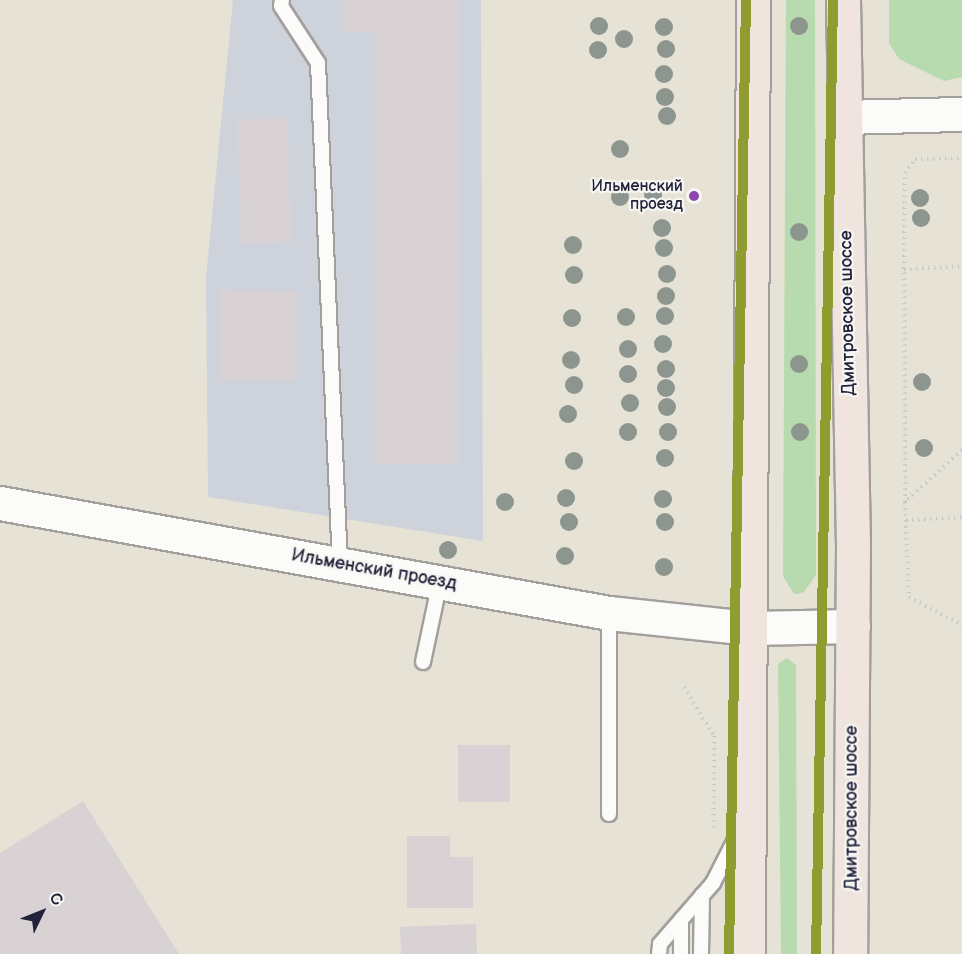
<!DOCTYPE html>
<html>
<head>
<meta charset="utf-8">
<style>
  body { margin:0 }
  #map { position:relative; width:962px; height:954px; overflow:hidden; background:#e7e2d6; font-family:"Balsamiq Sans",sans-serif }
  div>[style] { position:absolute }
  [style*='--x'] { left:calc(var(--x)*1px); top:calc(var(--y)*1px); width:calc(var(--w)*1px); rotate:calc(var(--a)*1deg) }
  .industrial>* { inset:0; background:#ced2da }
  .green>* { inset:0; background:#b7daae }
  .building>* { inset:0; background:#d8d2d4; transform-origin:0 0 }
  .path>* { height:4px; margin-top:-2px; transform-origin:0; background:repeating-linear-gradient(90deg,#c8c8c7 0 1.5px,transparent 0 6px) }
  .roads { filter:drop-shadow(2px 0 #a29f9c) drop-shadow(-2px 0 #a29f9c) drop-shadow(0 2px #a29f9c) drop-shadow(0 -2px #a29f9c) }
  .service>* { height:14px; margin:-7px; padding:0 7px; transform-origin:7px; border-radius:7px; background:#fbfbf9 }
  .tertiary>* { height:33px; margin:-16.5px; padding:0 16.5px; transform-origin:16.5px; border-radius:16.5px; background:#fbfbf9 }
  .primary>* { height:33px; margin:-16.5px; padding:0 16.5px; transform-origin:16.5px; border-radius:16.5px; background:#efe5de }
  .metro-1>* { height:10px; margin:-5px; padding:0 5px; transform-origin:5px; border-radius:5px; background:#8f9c30 }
  .trees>* { width:18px; height:18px; margin:-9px; border-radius:50%; background:#8d968e }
  .dots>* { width:16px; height:16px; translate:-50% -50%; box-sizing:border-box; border:3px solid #f6f6f2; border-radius:50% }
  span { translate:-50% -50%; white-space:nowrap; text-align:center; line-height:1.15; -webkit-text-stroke:4.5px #f6f6f2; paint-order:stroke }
  .bus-label { font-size:16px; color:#22223b }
  .right { translate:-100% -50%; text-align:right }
  .street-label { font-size:18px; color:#22223b }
  .north { position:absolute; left:12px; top:882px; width:60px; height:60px; -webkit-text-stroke:4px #f6f6f2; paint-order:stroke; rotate:47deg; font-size:16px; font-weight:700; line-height:24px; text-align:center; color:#22223b }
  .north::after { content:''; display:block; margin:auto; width:21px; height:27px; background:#22223b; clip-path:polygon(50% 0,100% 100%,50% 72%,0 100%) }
</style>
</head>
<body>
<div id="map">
  <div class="industrial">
    <div style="clip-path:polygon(233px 0,481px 0,483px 541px,208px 497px,206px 277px)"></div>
  </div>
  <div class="green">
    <div style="clip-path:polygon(786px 0,815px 0,816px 575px,803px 593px,794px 594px,783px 576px)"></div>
    <div style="clip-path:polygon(889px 0,962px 0,962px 77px,944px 81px,899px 59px,889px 43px)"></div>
    <div style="clip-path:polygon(787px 658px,796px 665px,797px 954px,781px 954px,778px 664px)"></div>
  </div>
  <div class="building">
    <div style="clip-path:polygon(343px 0,459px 0,458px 464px,375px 464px,375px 32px,343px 32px)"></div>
    <div style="left:287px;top:118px;width:124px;height:50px;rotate:88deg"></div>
    <div style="left:220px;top:290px;width:77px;height:90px;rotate:1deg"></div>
    <div style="left:458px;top:745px;width:52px;height:57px"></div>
    <div style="clip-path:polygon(83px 801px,179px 954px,0 954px,0 853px)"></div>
    <div style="clip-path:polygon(407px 836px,450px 836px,450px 857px,473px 857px,473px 908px,407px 908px)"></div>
    <div style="left:476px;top:924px;width:30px;height:76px;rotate:88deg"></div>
  </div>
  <div class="path">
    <div style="--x:904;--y:269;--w:96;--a:-89.4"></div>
    <div style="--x:905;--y:173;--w:17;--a:-54"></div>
    <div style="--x:915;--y:159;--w:47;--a:-1.2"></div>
    <div style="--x:962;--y:450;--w:77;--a:137.6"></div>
    <div style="--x:905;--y:502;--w:95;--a:87.6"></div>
    <div style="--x:909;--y:597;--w:60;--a:27.8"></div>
    <div style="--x:905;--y:502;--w:233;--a:-90.2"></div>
    <div style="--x:904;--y:269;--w:58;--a:-3"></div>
    <div style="--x:906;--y:520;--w:56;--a:-3.1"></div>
    <div style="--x:684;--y:687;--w:57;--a:58.5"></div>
    <div style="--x:714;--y:736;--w:95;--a:90.6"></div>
  </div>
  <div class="roads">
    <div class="service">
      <div style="--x:282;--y:0;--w:6;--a:99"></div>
      <div style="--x:281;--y:6;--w:68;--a:57"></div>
      <div style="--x:318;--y:63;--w:501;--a:87.49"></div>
      <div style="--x:609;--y:613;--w:201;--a:90"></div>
      <div style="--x:423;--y:662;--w:83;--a:-78.1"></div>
      <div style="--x:681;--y:920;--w:34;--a:90"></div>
      <div style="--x:659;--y:954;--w:10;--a:-84"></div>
      <div style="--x:660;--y:944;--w:81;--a:-49"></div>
      <div style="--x:713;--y:883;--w:62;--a:-63"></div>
      <div style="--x:701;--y:954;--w:59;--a:-89"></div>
    </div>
    <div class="tertiary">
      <div style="--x:844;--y:117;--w:118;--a:-1.5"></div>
      <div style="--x:0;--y:503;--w:619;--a:10.24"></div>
      <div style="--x:609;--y:613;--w:142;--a:6.1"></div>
      <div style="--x:750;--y:628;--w:103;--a:-1.1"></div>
    </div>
    <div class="primary">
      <div style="--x:843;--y:0;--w:544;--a:88.95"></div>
      <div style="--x:853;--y:544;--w:410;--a:90.4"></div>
      <div style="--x:748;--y:954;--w:954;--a:-89.7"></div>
    </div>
  </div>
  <div class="metro-1">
    <div style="--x:729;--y:954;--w:954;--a:-88.98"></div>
    <div style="--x:816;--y:954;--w:954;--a:-88.98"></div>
  </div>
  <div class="trees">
    <div style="left:599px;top:26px"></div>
    <div style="left:799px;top:26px"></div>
    <div style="left:664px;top:27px"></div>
    <div style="left:624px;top:39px"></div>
    <div style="left:666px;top:49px"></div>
    <div style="left:598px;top:50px"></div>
    <div style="left:664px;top:74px"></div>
    <div style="left:665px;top:97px"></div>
    <div style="left:667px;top:116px"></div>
    <div style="left:620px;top:149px"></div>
    <div style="left:653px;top:195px"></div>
    <div style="left:620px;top:197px"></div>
    <div style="left:920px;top:198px"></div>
    <div style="left:921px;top:218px"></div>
    <div style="left:662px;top:228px"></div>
    <div style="left:799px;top:232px"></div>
    <div style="left:573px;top:245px"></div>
    <div style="left:664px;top:248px"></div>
    <div style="left:667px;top:274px"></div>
    <div style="left:574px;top:275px"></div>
    <div style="left:666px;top:296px"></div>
    <div style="left:665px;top:316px"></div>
    <div style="left:626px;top:317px"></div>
    <div style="left:572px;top:318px"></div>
    <div style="left:663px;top:344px"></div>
    <div style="left:628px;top:349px"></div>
    <div style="left:571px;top:360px"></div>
    <div style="left:799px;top:364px"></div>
    <div style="left:666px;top:369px"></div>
    <div style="left:628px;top:374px"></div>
    <div style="left:922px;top:382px"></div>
    <div style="left:574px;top:385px"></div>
    <div style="left:666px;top:388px"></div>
    <div style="left:630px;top:403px"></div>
    <div style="left:667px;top:407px"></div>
    <div style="left:568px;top:414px"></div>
    <div style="left:628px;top:432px"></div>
    <div style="left:668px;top:432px"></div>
    <div style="left:800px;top:432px"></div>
    <div style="left:924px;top:448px"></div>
    <div style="left:665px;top:458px"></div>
    <div style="left:574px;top:461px"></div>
    <div style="left:566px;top:498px"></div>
    <div style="left:663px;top:499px"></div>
    <div style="left:505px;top:502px"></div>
    <div style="left:569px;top:522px"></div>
    <div style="left:665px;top:522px"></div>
    <div style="left:448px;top:550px"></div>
    <div style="left:565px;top:556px"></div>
    <div style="left:664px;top:567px"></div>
  </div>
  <div class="dots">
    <div style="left:694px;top:196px;background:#8e44ad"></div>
  </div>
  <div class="bus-label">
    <span class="right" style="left:683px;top:196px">Ильменский<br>проезд</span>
  </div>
  <div class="street-label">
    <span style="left:848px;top:313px;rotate:-91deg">Дмитровское шоссе</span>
    <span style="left:374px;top:570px;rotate:10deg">Ильменский проезд</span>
    <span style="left:852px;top:808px;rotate:-90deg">Дмитровское шоссе</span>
  </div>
  <div class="north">С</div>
</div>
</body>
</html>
